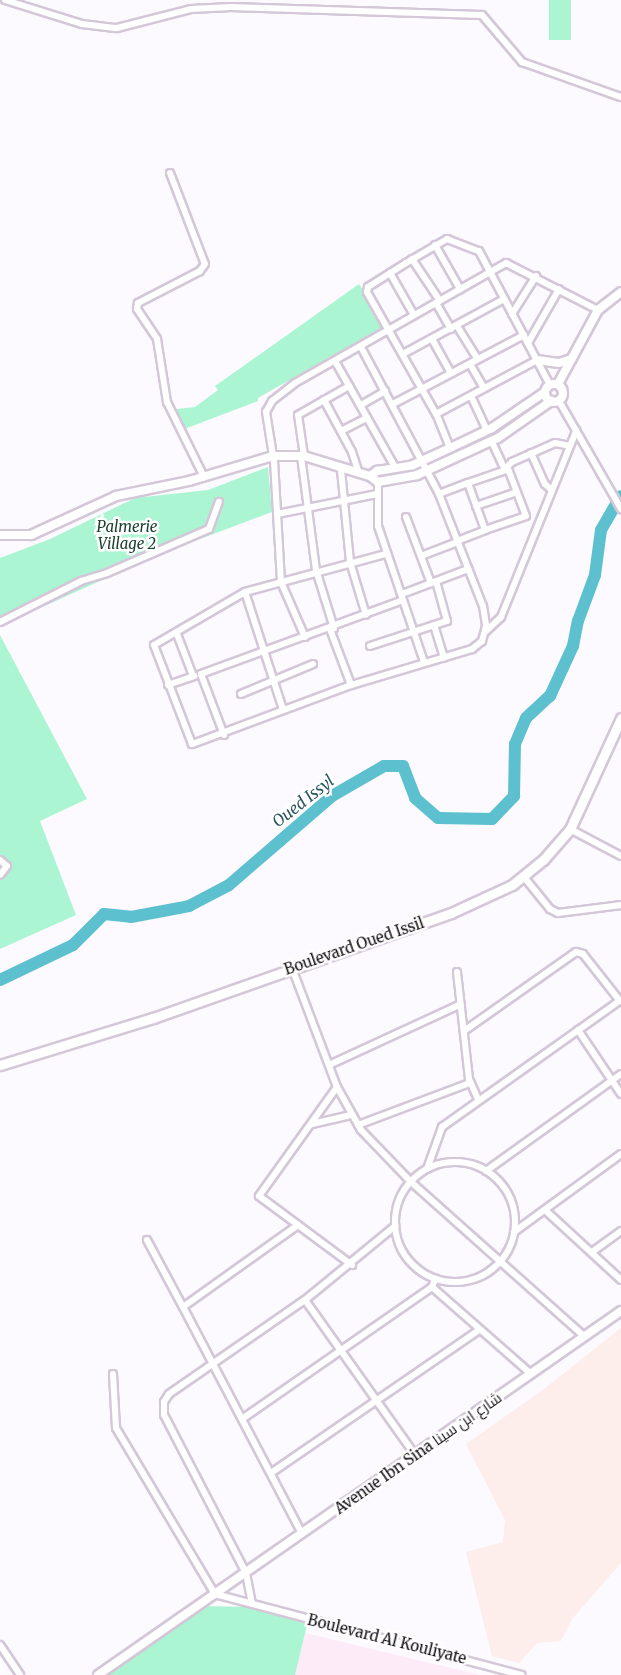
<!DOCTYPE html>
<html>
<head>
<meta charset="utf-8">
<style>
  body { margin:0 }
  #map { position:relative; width:621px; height:1675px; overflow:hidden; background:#fcfafe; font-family:Merriweather,Cairo,serif }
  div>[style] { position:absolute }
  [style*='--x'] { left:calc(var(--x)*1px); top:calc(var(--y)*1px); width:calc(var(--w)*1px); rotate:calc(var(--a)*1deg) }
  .education>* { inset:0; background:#fdebf7 }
  .medical>* { inset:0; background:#fdedeb }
  .green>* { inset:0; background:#acf5d3; transform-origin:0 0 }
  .river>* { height:12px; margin:-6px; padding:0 6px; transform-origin:6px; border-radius:6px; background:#5cc0cf }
  .roads { filter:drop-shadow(2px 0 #d3c7d8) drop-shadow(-2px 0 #d3c7d8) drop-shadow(0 2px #d3c7d8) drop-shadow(0 -2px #d3c7d8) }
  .street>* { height:6px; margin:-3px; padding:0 3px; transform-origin:3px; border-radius:3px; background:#fff }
  .street>.ring { margin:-3px; padding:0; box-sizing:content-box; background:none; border:6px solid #fff; border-radius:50% }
  .secondary>* { height:8px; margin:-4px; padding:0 4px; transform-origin:4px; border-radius:4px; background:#fff }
  .secondary>.ring { margin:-4px; padding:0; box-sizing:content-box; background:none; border:8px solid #fff; border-radius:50% }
  .primary>* { height:9px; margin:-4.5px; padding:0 4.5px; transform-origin:4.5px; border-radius:4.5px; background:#fff }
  span { translate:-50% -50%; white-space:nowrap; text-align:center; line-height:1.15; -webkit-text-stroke:5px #fff; paint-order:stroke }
  .park-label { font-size:15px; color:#1b4030; font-style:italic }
  .street-label { font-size:15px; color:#141015 }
  .water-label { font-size:16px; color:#2a565d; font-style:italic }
</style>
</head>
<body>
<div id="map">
  <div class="education">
    <div style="clip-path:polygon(305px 1633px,480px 1675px,295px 1675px)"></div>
  </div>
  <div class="medical">
    <div style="clip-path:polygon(621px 1328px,621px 1563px,572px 1619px,561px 1641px,537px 1643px,519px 1663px,492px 1656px,466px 1552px,503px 1542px,505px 1520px,466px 1444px,540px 1392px)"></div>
  </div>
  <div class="green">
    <div style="left:549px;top:0;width:22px;height:40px"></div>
    <div style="clip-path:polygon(359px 284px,386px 325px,258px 398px,258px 401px,182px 430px,177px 409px,195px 407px,218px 390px,215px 386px)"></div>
    <div style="clip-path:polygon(268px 467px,272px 512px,160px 554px,0 626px,0 558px,50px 539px,135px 498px,208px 490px)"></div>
    <div style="clip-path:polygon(0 635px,87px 799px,40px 821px,76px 915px,0 949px)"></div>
    <div style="clip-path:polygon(201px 1606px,259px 1607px,308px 1621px,295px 1675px,97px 1675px)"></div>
  </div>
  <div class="river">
    <div style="--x:0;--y:980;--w:81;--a:-25.6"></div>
    <div style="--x:73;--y:945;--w:44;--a:-45"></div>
    <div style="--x:104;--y:914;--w:27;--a:6"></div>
    <div style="--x:131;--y:917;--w:59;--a:-10.7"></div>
    <div style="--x:189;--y:906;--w:45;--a:-27.7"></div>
    <div style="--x:229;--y:885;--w:136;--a:-40.8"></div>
    <div style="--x:332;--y:796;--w:60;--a:-30"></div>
    <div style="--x:384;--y:766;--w:19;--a:0"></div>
    <div style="--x:403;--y:766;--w:34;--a:69"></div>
    <div style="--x:415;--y:798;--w:30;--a:41"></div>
    <div style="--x:438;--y:818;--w:54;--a:1.1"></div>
    <div style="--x:492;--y:819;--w:32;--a:-46"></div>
    <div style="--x:514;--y:796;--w:52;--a:-88.9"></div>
    <div style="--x:515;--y:744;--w:28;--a:-67"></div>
    <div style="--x:526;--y:718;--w:33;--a:-43"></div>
    <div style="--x:550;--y:696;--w:55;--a:-65.3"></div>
    <div style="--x:573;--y:646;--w:25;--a:-79"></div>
    <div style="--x:578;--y:621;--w:49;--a:-69.7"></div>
    <div style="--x:595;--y:575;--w:45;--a:-82.4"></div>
    <div style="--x:601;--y:530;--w:39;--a:-60"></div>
  </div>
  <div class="roads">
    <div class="street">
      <div style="--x:5;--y:0;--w:81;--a:17.3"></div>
      <div style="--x:82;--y:24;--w:35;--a:7"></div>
      <div style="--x:117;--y:28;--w:76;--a:-14.4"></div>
      <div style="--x:191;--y:9;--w:40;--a:-2.9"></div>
      <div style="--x:231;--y:7;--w:251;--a:1.8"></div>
      <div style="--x:482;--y:15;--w:62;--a:49.6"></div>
      <div style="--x:522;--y:62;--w:105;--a:19.5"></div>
      <div style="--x:170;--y:173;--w:97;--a:69"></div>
      <div style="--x:205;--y:264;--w:9;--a:126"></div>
      <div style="--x:200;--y:271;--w:70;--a:152.7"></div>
      <div style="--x:138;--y:303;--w:6;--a:99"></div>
      <div style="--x:137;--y:309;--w:36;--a:56"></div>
      <div style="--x:157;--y:339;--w:64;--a:81"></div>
      <div style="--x:167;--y:402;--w:84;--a:63.7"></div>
      <div style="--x:435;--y:245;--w:51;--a:60.4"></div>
      <div style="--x:412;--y:259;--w:50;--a:56.3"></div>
      <div style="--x:390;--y:273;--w:48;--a:60.3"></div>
      <div style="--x:436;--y:303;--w:30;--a:60"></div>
      <div style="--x:512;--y:314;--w:45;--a:-57.7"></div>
      <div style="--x:457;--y:326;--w:39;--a:58"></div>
      <div style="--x:432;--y:339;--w:39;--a:61"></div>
      <div style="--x:528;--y:343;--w:62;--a:-60.1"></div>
      <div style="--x:361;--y:347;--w:166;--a:62"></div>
      <div style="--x:439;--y:494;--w:120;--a:68.6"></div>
      <div style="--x:483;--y:606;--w:20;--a:81"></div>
      <div style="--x:486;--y:626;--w:16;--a:105"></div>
      <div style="--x:482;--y:641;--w:13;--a:141"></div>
      <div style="--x:472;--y:649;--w:126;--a:163.4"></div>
      <div style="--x:351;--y:685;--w:170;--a:159.6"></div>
      <div style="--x:192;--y:744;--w:106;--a:-111"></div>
      <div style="--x:154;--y:645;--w:105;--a:-30.2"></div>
      <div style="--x:245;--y:592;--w:146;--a:-15.1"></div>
      <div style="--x:403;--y:354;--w:115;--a:-28.6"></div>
      <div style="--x:335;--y:361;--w:124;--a:60.5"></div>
      <div style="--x:470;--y:364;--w:28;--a:60"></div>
      <div style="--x:471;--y:396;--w:38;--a:65"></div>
      <div style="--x:324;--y:400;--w:59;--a:61.7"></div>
      <div style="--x:352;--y:452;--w:23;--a:72"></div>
      <div style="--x:559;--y:401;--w:125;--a:60.1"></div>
      <div style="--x:393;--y:404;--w:148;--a:-27.8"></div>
      <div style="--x:361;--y:405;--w:28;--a:-30"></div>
      <div style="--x:436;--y:414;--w:115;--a:-28.1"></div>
      <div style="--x:341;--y:431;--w:29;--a:-27"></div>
      <div style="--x:450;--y:448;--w:37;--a:-112"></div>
      <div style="--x:436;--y:414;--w:140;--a:-119.5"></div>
      <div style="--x:367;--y:292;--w:5;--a:-79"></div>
      <div style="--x:368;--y:287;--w:45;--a:-32.3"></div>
      <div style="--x:406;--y:263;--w:48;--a:-30.3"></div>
      <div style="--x:447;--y:239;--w:34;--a:21"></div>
      <div style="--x:479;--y:251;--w:152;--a:62.1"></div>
      <div style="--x:531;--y:453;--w:34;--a:66"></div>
      <div style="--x:545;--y:484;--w:9;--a:41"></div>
      <div style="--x:301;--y:456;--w:115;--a:82.5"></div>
      <div style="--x:316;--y:570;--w:61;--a:72.8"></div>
      <div style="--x:304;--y:456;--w:41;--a:-98.3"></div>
      <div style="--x:298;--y:415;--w:59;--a:-29.6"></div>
      <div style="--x:505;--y:469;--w:10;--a:-45"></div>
      <div style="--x:512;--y:462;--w:47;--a:-23.8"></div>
      <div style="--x:555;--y:443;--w:15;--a:11"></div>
      <div style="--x:341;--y:470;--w:92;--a:84.4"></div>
      <div style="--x:350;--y:562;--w:55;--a:73.2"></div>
      <div style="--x:378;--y:482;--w:44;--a:90"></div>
      <div style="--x:378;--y:526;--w:144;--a:71.3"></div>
      <div style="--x:439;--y:494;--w:31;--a:-21"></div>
      <div style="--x:476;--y:506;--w:43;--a:-18.9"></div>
      <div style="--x:277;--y:514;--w:102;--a:-11.3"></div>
      <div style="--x:406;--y:517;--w:71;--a:69.3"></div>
      <div style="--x:485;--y:530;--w:43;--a:-18.9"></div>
      <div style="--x:526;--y:516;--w:53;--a:-110.8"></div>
      <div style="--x:457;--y:541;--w:30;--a:-21"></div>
      <div style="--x:485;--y:530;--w:50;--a:-109.9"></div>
      <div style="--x:468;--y:483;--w:39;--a:-19"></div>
      <div style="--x:505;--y:470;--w:33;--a:-115"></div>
      <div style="--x:421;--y:556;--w:40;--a:-21"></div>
      <div style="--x:245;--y:592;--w:124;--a:72.1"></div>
      <div style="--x:402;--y:594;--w:71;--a:-20.7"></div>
      <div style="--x:0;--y:622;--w:91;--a:-26.8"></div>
      <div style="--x:81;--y:581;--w:27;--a:-17"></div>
      <div style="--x:107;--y:573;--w:111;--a:-23.3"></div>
      <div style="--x:209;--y:529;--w:29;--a:-70"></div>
      <div style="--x:434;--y:625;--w:34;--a:73"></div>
      <div style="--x:330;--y:629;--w:60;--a:69.4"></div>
      <div style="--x:485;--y:632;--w:22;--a:-43"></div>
      <div style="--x:501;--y:617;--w:201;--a:-68"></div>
      <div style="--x:177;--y:634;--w:45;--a:69.1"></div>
      <div style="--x:305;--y:637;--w:60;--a:-113.6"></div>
      <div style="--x:281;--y:582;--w:120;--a:-93.3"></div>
      <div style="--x:274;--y:462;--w:51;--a:-99.1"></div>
      <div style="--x:266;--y:412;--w:13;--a:-61"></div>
      <div style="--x:272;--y:401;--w:29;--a:-38"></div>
      <div style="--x:295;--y:383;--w:243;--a:-29.6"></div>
      <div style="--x:506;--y:263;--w:103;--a:27.1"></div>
      <div style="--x:370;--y:646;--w:81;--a:-18"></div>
      <div style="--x:447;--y:621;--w:41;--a:-105.4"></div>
      <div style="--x:168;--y:685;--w:28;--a:-19"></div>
      <div style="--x:241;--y:694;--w:78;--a:-22.6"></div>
      <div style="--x:224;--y:735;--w:65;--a:-110.7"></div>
      <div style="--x:201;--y:674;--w:213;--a:-20.1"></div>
      <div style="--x:570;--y:829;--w:58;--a:27.9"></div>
      <div style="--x:0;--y:860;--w:9;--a:41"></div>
      <div style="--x:7;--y:866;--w:11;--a:128"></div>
      <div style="--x:524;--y:877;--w:41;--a:50.9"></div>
      <div style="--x:550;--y:909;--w:9;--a:27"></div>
      <div style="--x:558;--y:913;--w:64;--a:-7.2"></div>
      <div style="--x:292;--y:968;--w:127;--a:69.3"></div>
      <div style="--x:337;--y:1087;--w:49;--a:60.8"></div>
      <div style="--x:361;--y:1130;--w:71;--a:46.1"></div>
      <div style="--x:410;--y:1181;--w:234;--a:41.7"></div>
      <div style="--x:457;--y:972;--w:108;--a:83.6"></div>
      <div style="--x:469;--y:1079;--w:22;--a:66"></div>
      <div style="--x:578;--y:1030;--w:77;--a:56.1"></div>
      <div style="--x:464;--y:1031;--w:137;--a:-35.2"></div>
      <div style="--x:576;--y:952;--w:7;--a:16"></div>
      <div style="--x:583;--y:954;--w:60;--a:51.8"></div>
      <div style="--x:329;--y:1065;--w:145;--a:-24.8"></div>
      <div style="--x:337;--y:1087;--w:134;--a:125.6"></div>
      <div style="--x:259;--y:1196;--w:116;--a:36.6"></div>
      <div style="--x:312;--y:1124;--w:40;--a:-13"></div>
      <div style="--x:358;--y:1125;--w:120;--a:-20.6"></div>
      <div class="ring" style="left:395px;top:1162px;width:114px;height:114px"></div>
      <div style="--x:427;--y:1169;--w:45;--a:-70.3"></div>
      <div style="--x:442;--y:1127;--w:219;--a:-35.4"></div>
      <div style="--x:486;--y:1171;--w:166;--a:-35.7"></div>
      <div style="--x:545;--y:1210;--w:103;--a:42.6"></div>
      <div style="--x:298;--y:1225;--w:141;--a:144.5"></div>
      <div style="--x:183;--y:1307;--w:256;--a:62.3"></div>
      <div style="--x:514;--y:1232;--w:132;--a:-36.1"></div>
      <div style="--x:147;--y:1240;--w:76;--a:61.8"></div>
      <div style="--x:592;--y:1252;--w:36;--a:-36"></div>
      <div style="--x:432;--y:1287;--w:132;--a:41.3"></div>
      <div style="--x:305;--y:1300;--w:191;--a:54.6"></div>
      <div style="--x:113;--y:1374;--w:54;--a:86.8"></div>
      <div style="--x:116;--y:1428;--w:193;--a:59.2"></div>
      <div style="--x:215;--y:1594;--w:317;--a:14.8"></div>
      <div style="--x:242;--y:1419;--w:231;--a:-34.8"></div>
      <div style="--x:432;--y:1287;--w:9;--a:-69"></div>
      <div style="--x:271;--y:1473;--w:252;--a:-34.5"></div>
      <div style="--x:252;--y:1604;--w:32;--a:-101"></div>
      <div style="--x:246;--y:1573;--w:178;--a:-117.4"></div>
      <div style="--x:164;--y:1415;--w:13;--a:-90"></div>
      <div style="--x:164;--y:1402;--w:9;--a:-58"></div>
      <div style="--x:169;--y:1394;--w:165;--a:-34.7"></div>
      <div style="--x:305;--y:1300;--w:117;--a:-39.4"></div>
      <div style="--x:0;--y:1645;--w:36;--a:56"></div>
    </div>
    <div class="secondary">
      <div style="--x:537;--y:360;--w:22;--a:8"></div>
      <div style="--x:559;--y:363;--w:13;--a:-18"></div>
      <div class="ring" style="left:545px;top:384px;width:10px;height:10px"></div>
      <div style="--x:558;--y:384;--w:84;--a:-61.6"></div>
      <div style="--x:598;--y:310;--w:29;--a:-38"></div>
      <div style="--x:370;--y:476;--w:9;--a:-36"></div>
      <div style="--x:377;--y:471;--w:36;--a:-9"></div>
      <div style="--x:413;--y:465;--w:41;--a:-24.7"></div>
      <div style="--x:450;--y:448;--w:47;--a:-25.5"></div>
      <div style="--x:492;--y:428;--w:64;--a:-34.2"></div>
      <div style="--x:0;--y:535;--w:31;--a:0"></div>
      <div style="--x:31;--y:535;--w:94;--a:-24.6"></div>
      <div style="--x:116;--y:496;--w:75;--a:-11.6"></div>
      <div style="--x:189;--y:481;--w:88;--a:-16.6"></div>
      <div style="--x:273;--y:456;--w:31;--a:0"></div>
      <div style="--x:304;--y:456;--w:69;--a:16.9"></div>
      <div style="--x:370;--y:476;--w:10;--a:37"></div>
      <div style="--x:378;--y:482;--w:40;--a:-10"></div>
      <div style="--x:417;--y:475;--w:89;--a:-24.6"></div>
      <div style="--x:498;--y:438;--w:65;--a:-34.9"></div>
      <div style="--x:98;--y:1675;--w:637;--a:-34.84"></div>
    </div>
    <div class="primary">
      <div style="--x:0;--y:1065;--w:160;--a:-17.1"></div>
      <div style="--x:153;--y:1018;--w:316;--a:-19.4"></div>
      <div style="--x:451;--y:913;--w:67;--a:-24.7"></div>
      <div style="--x:512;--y:885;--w:40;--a:-39"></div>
      <div style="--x:543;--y:860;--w:41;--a:-48.9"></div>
      <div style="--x:570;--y:829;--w:122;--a:-65.3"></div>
    </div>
  </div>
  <div class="park-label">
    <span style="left:127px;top:535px">Palmerie<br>Village 2</span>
  </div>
  <div class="street-label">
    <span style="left:354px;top:946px;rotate:-19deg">Boulevard Oued Issil</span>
    <span style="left:418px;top:1453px;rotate:-35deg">Avenue Ibn Sina شارع ابن سينا</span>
    <span style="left:387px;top:1639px;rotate:14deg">Boulevard Al Kouliyate</span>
  </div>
  <div class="water-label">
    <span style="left:303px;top:801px;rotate:-38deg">Oued Issyl</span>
  </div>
</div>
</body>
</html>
